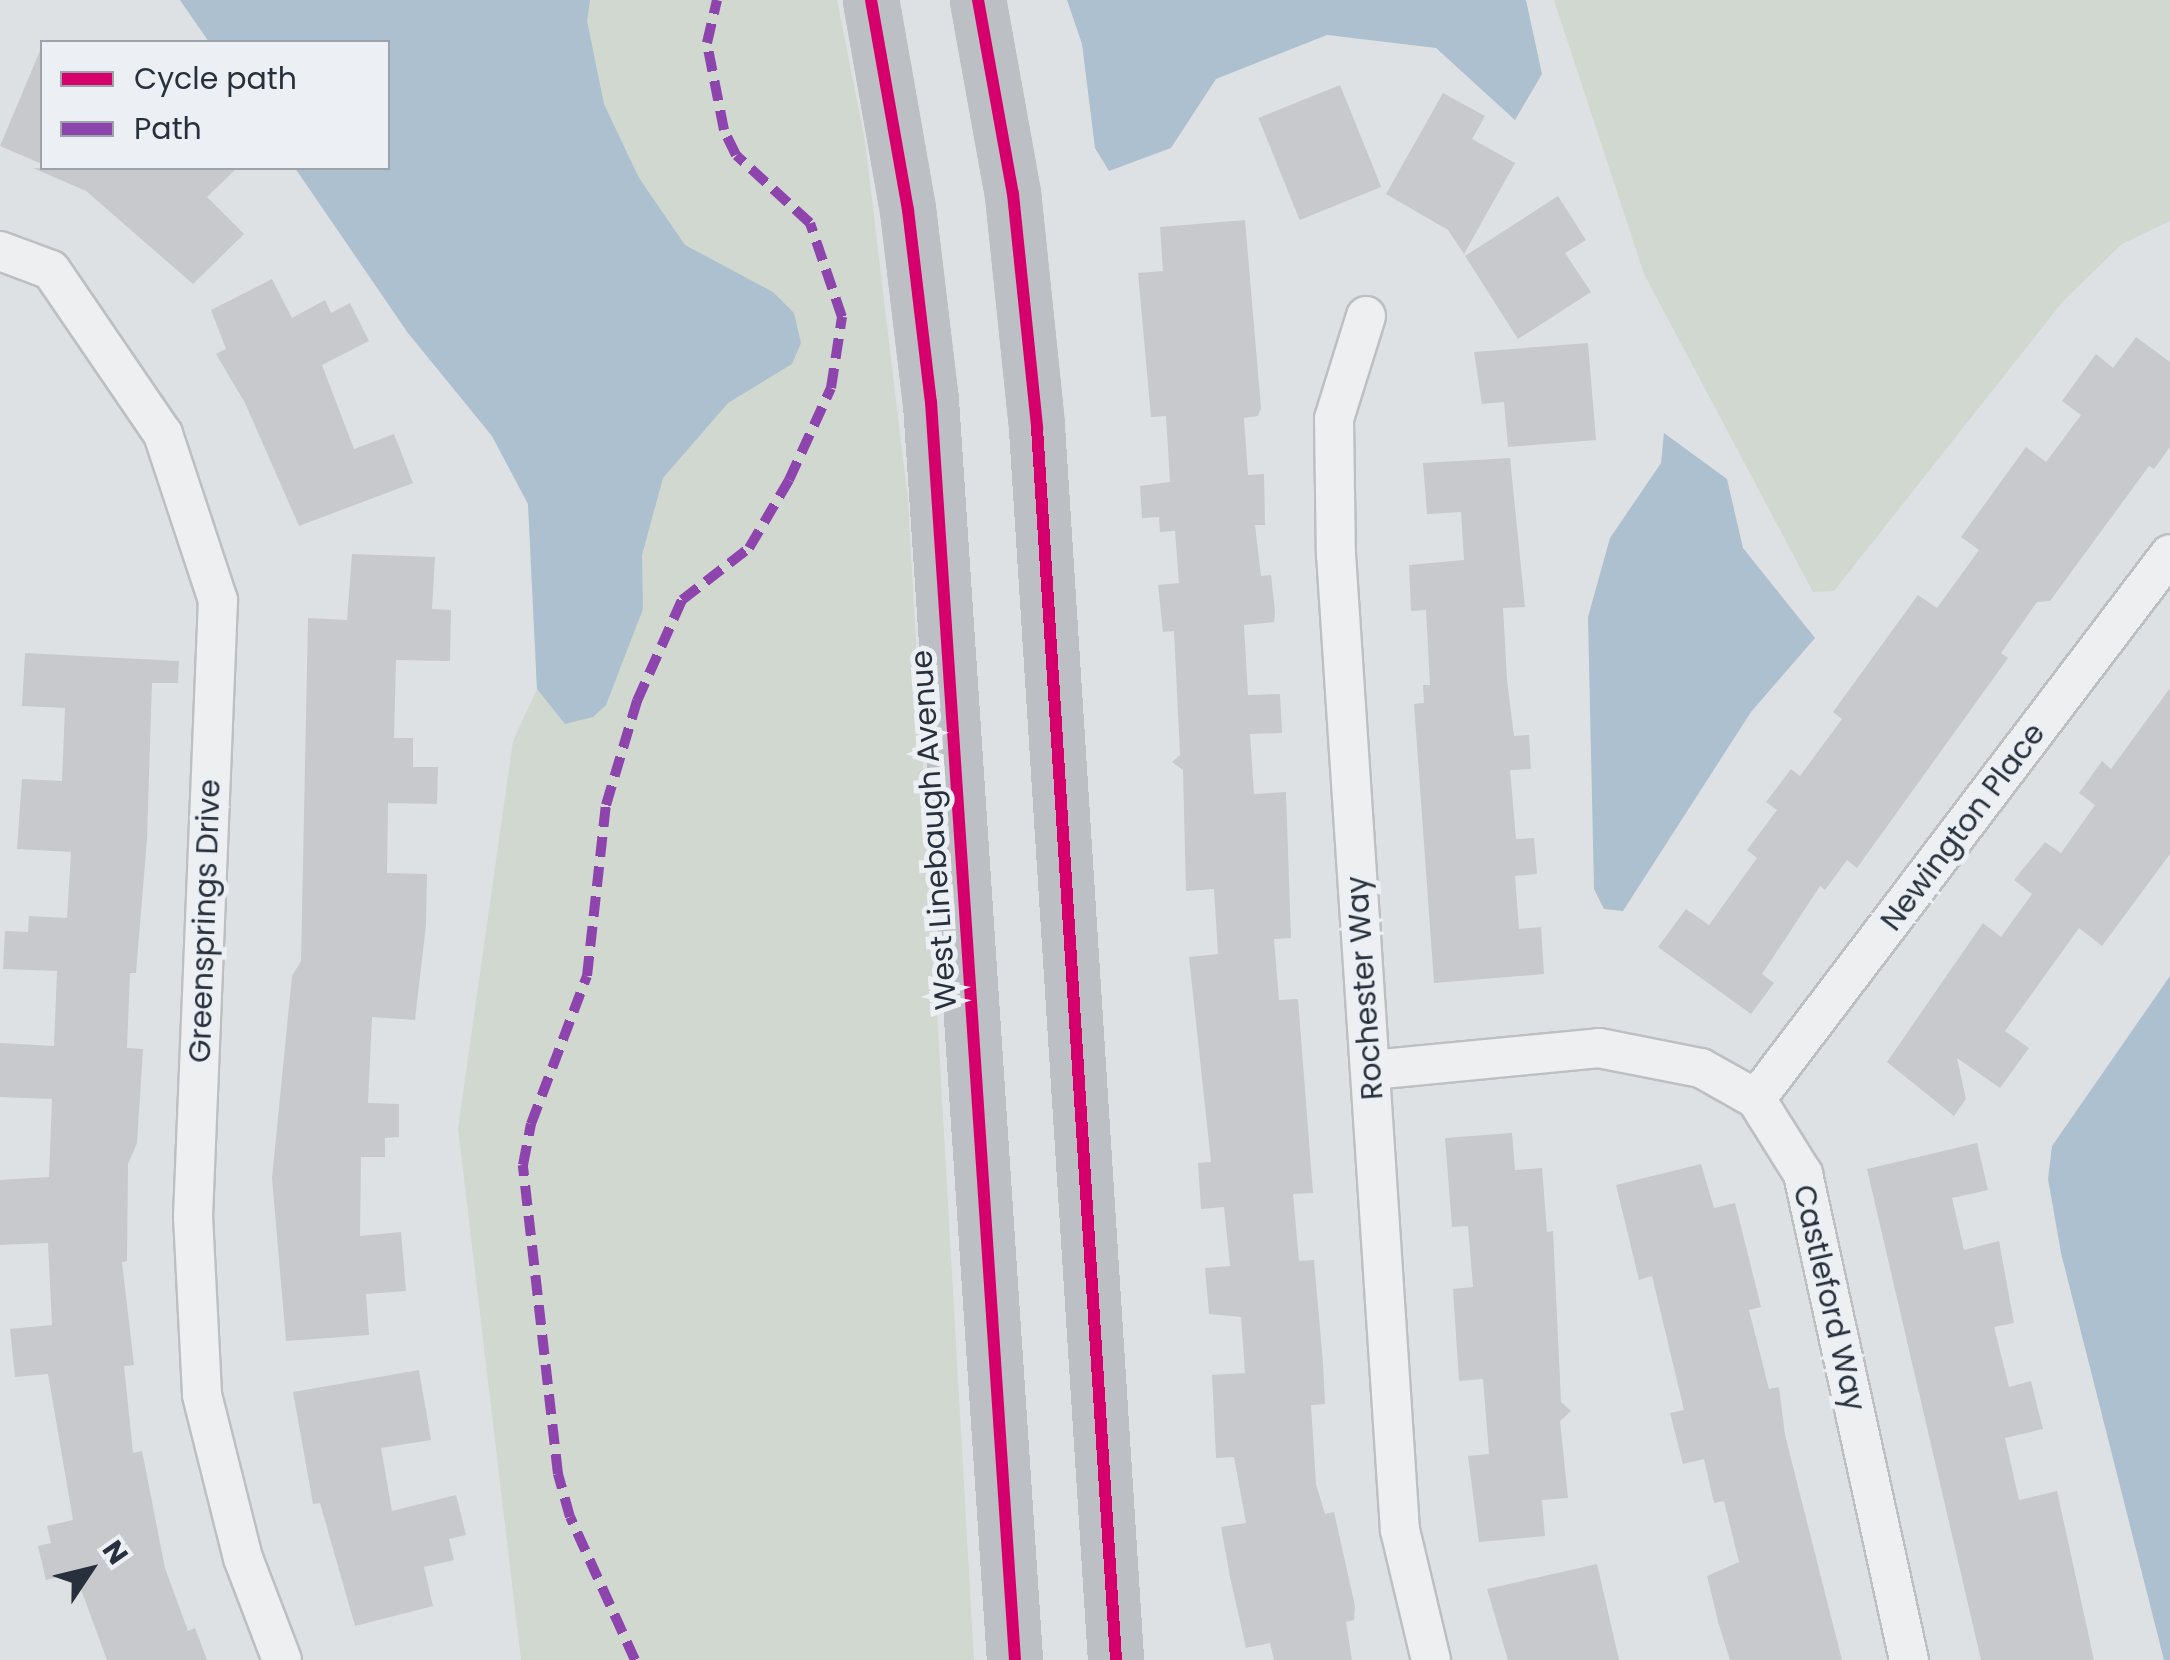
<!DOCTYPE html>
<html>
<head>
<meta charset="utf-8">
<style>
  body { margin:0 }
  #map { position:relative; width:2170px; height:1660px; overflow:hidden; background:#dee1e4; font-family:Poppins,sans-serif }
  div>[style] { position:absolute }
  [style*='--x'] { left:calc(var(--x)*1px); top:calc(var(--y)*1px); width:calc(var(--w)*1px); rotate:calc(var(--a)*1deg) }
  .green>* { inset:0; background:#d0d8cf }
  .water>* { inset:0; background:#adc0cf }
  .building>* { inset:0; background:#c7c9cc; transform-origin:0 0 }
  .roads { filter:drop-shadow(2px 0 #bdbfc2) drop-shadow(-2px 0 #bdbfc2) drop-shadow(0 2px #bdbfc2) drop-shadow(0 -2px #bdbfc2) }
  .street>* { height:38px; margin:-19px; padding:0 19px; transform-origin:19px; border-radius:19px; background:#eeeff1 }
  .secondary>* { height:52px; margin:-26px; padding:0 26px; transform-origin:26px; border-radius:26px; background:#bcc0c4 }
  .quiet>* { height:10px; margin-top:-5px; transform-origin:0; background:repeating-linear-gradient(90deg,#8e44ad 0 20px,transparent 0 30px) }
  .cycleway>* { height:12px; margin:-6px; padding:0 6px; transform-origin:6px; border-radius:6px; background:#d6006c }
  span { translate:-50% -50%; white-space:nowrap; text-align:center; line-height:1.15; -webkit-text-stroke:10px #ecf0f4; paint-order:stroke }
  .street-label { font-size:30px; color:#27303c }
  .legend { position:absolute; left:40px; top:40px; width:350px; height:130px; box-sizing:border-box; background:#ecf0f4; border:2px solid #9da3aa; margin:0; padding:12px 18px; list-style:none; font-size:30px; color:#27303c }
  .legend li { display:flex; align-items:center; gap:20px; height:50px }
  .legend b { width:50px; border:2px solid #9da3aa }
  .north { position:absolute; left:40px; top:1520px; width:100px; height:100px; -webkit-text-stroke:8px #ecf0f4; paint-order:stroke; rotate:55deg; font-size:28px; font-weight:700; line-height:40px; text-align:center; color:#27303c }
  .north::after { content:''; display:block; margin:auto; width:35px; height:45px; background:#27303c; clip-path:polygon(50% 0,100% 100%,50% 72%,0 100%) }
</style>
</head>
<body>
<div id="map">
  <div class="green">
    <div style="clip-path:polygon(180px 0,837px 0,865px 141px,908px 501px,974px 1660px,521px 1660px,458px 1128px,513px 741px,537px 689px,528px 504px,492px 436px,408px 333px,295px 168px,388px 168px,388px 42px,209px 42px)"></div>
    <div style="clip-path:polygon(1554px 0,2170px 0,2170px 221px,2122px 244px,2064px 300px,1834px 591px,1813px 592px,1644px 274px)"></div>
  </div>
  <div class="water">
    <div style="clip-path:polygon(180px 0,590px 0,587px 21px,604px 104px,639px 178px,685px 245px,773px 292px,794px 313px,801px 343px,792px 364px,728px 403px,663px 478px,642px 555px,643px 609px,606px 705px,593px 717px,565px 724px,537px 689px,528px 504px,492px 436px,408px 333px,295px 168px,388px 168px,388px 42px,209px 42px)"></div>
    <div style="clip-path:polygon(1067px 0,1526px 0,1542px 74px,1515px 120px,1436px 48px,1327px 35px,1216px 79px,1171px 148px,1109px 171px,1095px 148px,1082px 44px)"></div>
    <div style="clip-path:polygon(1664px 433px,1727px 479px,1743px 548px,1815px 638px,1751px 712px,1623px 911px,1604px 909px,1594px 889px,1588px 617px,1610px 538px,1661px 463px)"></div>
    <div style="clip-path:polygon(2170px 976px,2170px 1660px,2164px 1660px,2061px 1253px,2048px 1179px,2052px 1146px)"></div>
  </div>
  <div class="building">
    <div style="clip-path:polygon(42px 46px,42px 164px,0 146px)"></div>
    <div style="left:1340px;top:85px;width:110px;height:88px;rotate:68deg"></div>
    <div style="clip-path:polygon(1443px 93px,1485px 116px,1472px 139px,1515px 163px,1464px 254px,1448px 230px,1386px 194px)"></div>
    <div style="clip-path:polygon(33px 168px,237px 168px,207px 197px,244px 234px,193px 284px,86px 191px)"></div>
    <div style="clip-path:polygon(1558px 196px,1586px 240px,1565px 253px,1591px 292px,1518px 339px,1465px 256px)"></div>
    <div style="clip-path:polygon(1245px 220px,1261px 408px,1258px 416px,1244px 418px,1248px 475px,1264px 474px,1265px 525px,1255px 525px,1261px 576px,1271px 575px,1275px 611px,1274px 622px,1244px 625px,1248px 695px,1280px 694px,1282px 733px,1250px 734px,1254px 794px,1286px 792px,1291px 938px,1274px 939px,1279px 1000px,1298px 999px,1313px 1193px,1293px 1194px,1299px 1261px,1314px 1260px,1323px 1363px,1325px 1404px,1311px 1405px,1316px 1484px,1325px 1514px,1334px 1512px,1355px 1606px,1354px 1620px,1346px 1622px,1352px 1660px,1274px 1660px,1270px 1643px,1246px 1648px,1230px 1577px,1221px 1527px,1246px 1523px,1234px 1457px,1216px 1458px,1212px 1375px,1245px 1373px,1241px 1317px,1209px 1314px,1205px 1268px,1230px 1266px,1224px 1207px,1201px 1209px,1198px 1163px,1211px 1162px,1189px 957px,1218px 954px,1214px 889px,1186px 891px,1183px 770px,1172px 762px,1180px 755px,1174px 631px,1163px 632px,1158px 585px,1179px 583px,1175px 531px,1160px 532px,1159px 517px,1142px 518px,1140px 486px,1170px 482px,1166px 416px,1151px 417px,1138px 273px,1163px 271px,1160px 227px)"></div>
    <div style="clip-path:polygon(272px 279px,292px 318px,325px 300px,331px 313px,350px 303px,369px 341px,322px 365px,354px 449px,394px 434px,413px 483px,299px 526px,245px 403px,216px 354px,226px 349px,211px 310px)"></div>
    <div style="clip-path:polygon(2136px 337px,2170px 362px,2170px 447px,2154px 469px,2149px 466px,2050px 601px,2037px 602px,2001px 653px,2008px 658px,1857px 868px,1847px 860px,1825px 890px,1820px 886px,1762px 974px,1774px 983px,1751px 1014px,1658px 947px,1686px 909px,1709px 925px,1757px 858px,1747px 850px,1777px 810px,1766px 802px,1791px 769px,1800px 776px,1842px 719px,1833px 712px,1918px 595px,1937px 608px,1979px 550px,1961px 537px,2026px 447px,2046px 462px,2081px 415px,2062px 401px,2096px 354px,2113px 368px)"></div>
    <div style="clip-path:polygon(1588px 343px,1596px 440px,1508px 447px,1504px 402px,1482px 404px,1474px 352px)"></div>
    <div style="clip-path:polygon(1510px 458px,1525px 607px,1503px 608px,1507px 680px,1514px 736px,1529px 735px,1531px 769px,1510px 770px,1516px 839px,1534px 838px,1537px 874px,1515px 876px,1519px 929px,1541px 927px,1544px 974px,1434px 983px,1414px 704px,1424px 703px,1423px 685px,1430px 685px,1426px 610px,1411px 611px,1409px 565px,1464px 560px,1461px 512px,1427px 514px,1423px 463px)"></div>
    <div style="clip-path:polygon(352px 554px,435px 557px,432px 609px,451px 610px,450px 661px,396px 660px,394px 738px,413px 738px,413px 767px,438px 767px,437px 804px,388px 803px,387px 873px,427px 874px,426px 925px,415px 1020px,372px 1017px,368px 1103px,399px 1104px,399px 1137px,385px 1138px,385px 1157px,361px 1157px,360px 1236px,401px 1232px,406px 1291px,366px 1294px,369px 1335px,286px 1341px,272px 1178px,292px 976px,301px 961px,308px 618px,347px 620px)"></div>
    <div style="clip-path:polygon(25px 653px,179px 661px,178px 683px,152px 683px,147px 839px,136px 973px,130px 973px,127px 1048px,143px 1049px,137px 1143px,128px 1164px,127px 1261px,122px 1262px,134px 1365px,124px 1366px,133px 1453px,142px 1451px,165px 1568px,188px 1631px,195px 1628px,207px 1660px,107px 1660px,75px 1573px,46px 1580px,38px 1546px,51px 1543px,47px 1526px,73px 1520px,48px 1374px,15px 1377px,10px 1329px,52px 1325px,48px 1243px,0 1245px,0 1180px,49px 1177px,52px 1099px,0 1097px,0 1043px,54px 1046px,57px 971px,3px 969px,5px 931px,28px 932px,29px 916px,67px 918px,71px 852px,17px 849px,22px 779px,62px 781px,65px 708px,22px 706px)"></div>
    <div style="clip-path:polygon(2170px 688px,2170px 854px,2102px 946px,2079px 928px,2005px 1031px,2029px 1048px,2000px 1088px,1957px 1058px,1966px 1099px,1954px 1116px,1887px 1062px,1983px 923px,2001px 937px,2032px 894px,2014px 880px,2045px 842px,2061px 853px,2095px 805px,2079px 793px,2102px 761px,2111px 769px)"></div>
    <div style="clip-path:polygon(1512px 1133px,1515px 1170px,1542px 1168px,1547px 1232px,1553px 1231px,1561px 1402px,1571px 1411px,1560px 1421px,1568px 1498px,1542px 1500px,1545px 1536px,1479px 1542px,1468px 1456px,1489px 1454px,1483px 1379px,1459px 1381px,1453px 1289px,1473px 1287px,1468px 1226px,1452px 1227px,1445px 1138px)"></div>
    <div style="clip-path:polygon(1977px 1143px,1988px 1190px,1952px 1198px,1964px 1250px,1999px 1241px,2014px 1323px,1994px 1327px,2009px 1387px,2031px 1381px,2043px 1429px,2005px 1438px,2019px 1500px,2057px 1491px,2094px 1660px,1981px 1660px,1867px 1169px)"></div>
    <div style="clip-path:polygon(1701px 1164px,1714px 1208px,1735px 1203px,1761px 1307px,1749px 1310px,1769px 1389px,1779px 1387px,1785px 1435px,1842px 1660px,1730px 1660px,1719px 1625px,1707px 1576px,1739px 1562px,1724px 1501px,1714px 1503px,1704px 1459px,1683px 1464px,1670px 1413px,1684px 1410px,1652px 1276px,1639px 1280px,1616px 1185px)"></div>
    <div style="clip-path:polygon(419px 1370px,431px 1440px,381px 1448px,392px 1511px,456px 1495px,466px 1535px,449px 1539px,454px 1560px,424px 1567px,433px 1606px,355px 1626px,320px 1503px,313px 1504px,293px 1392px)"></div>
    <div style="clip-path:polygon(1597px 1564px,1619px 1660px,1508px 1660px,1487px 1589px)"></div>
  </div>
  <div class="roads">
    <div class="street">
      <div style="--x:0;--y:251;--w:54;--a:20.4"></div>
      <div style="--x:51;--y:270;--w:199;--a:55.7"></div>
      <div style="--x:163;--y:434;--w:175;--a:71.7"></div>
      <div style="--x:218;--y:600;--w:617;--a:92.32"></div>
      <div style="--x:193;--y:1216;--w:179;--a:87.1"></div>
      <div style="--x:202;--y:1395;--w:168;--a:75.9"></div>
      <div style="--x:243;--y:1558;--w:109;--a:69.1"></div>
      <div style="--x:1366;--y:316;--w:108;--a:107.3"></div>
      <div style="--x:1334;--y:419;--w:135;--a:89.2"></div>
      <div style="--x:1336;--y:554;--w:978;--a:86.25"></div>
      <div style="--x:1400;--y:1530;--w:134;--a:76.6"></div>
      <div style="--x:1372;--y:1070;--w:228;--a:-5.5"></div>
      <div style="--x:1599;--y:1048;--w:104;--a:11.1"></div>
      <div style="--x:1701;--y:1068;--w:63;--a:29.4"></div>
      <div style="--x:1756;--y:1099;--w:89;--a:57.9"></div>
      <div style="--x:1803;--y:1174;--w:497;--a:77.7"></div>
      <div style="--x:1756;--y:1099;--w:684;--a:-52.78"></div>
    </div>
    <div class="secondary">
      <div style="--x:871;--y:0;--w:213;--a:80"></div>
      <div style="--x:908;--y:210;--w:193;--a:83.2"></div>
      <div style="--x:931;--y:402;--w:1261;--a:86.18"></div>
      <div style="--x:978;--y:0;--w:197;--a:79.8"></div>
      <div style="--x:1013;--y:194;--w:235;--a:84.1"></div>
      <div style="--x:1037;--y:428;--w:1235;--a:86.33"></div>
    </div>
  </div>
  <div class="quiet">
    <div style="--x:635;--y:1660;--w:157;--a:-114.4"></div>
    <div style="--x:570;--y:1517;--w:45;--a:-105.6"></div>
    <div style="--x:558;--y:1474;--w:311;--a:-96.5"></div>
    <div style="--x:523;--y:1165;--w:42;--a:-79"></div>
    <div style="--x:531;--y:1124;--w:158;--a:-69.3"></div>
    <div style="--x:587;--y:976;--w:172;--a:-83.7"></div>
    <div style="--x:606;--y:805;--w:109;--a:-73.4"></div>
    <div style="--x:637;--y:701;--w:111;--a:-66"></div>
    <div style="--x:682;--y:600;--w:85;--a:-37.8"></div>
    <div style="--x:749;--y:548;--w:79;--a:-59.5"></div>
    <div style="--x:789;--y:480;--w:101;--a:-65.5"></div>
    <div style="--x:831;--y:388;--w:72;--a:-81.2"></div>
    <div style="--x:842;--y:317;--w:99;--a:-108.8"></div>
    <div style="--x:810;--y:223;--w:100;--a:-137.4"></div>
    <div style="--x:736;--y:155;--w:28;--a:-116"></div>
    <div style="--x:724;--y:130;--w:89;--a:-101.1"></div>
    <div style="--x:707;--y:43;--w:44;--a:-76.9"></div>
  </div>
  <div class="cycleway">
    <div style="--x:871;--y:0;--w:213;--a:80"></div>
    <div style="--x:908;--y:210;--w:193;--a:83.2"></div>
    <div style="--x:931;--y:402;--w:1261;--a:86.18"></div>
    <div style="--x:978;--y:0;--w:197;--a:79.8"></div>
    <div style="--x:1013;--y:194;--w:235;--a:84.1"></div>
    <div style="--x:1037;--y:428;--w:1235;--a:86.33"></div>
  </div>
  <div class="street-label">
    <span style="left:1963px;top:827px;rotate:-53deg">Newington Place</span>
    <span style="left:934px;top:830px;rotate:-94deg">West Linebaugh Avenue</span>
    <span style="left:205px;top:921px;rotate:-88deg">Greensprings Drive</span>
    <span style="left:1365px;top:988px;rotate:-94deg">Rochester Way</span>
    <span style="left:1829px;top:1298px;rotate:77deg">Castleford Way</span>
  </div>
  <ul class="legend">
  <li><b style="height:12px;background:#d6006c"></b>Cycle path</li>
  <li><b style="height:12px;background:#8e44ad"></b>Path</li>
  </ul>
  <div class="north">N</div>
</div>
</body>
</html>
